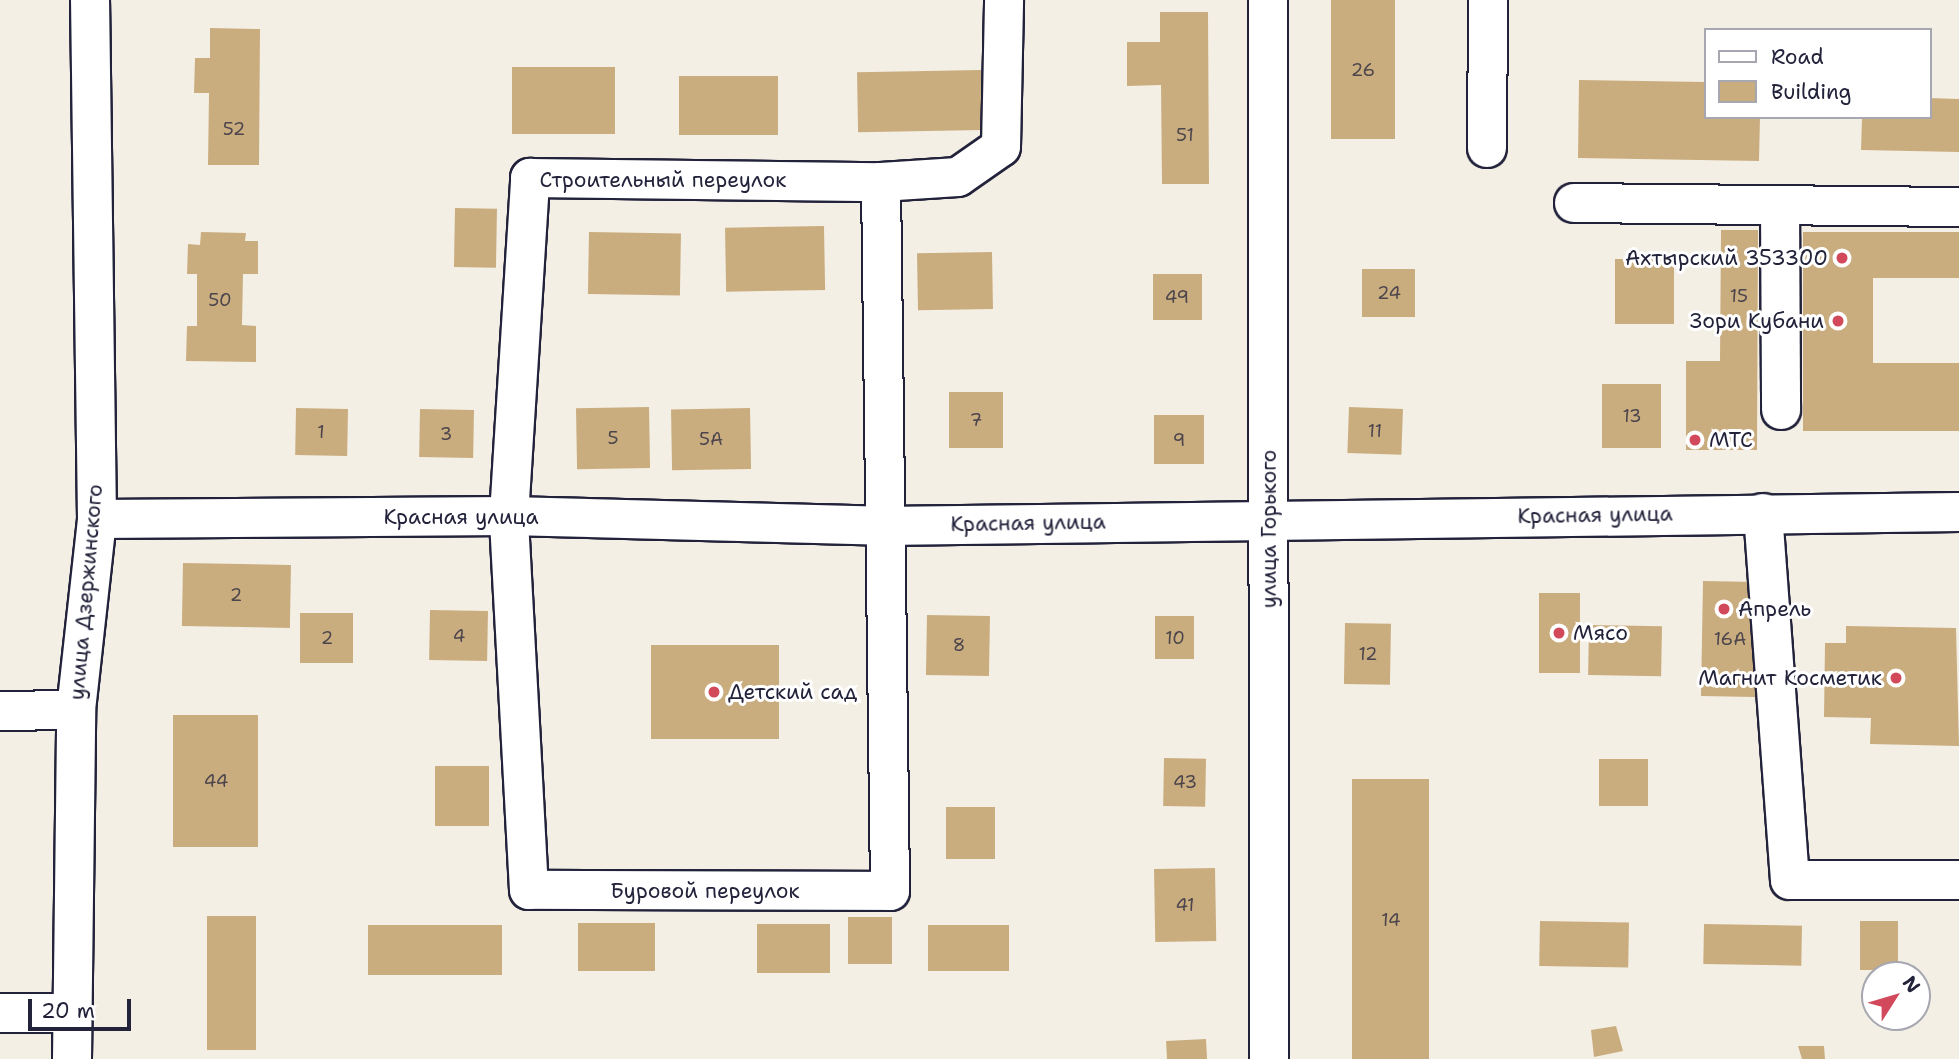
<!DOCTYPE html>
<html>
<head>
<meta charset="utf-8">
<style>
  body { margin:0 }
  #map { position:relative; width:1959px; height:1059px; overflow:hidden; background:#f4efe5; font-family:"Shantell Sans",sans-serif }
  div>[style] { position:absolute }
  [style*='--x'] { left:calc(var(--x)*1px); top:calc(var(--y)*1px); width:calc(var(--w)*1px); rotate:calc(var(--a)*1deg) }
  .building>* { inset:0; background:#caad7f; transform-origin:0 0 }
  .roads { filter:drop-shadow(2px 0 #22223b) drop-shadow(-2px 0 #22223b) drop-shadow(0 2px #22223b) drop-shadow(0 -2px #22223b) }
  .minor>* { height:38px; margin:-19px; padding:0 19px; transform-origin:19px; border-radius:19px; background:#fff }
  .dots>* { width:19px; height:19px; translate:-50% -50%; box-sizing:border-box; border:4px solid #fff; border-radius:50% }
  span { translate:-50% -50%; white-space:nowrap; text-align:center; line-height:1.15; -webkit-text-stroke:6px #fff; paint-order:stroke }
  .number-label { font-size:18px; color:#4c454c }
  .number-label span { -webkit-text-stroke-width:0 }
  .street-label { font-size:21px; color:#22223b }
  .poi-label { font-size:21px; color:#22223b }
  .right { translate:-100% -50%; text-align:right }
  .left { translate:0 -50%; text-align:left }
  .legend { position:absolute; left:1704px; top:28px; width:228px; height:91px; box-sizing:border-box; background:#fff; border:2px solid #a7a7b1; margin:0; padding:9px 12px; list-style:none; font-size:21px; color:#22223b }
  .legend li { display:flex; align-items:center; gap:14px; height:35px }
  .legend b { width:35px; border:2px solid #a7a7b1 }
  .north { position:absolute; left:1861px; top:961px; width:70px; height:70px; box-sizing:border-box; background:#fff; border:2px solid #a7a7b1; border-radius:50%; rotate:53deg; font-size:19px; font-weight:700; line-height:28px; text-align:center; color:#22223b }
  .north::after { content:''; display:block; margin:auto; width:24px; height:32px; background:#d1495b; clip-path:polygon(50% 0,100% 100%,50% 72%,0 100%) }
  .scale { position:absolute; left:28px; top:999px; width:103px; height:32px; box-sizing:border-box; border:4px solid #22223b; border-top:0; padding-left:9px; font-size:21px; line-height:24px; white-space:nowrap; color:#22223b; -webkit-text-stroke:5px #fff; paint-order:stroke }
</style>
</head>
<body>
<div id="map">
  <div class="building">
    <div style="left:1331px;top:0;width:64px;height:139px"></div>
    <div style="clip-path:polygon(1160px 12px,1208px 12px,1209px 184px,1162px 184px,1161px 85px,1127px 86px,1127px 42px,1160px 42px)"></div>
    <div style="clip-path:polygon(210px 28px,260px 29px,259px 165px,208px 165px,209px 93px,194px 93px,195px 58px,210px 58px)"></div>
    <div style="left:512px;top:67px;width:103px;height:67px"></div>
    <div style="left:981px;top:70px;width:60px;height:124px;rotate:89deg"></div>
    <div style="left:679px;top:76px;width:99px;height:59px"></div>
    <div style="clip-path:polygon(1579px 80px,1705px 82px,1705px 117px,1760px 117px,1759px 161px,1578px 158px)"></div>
    <div style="clip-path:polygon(1929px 98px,1959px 99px,1959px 152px,1861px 150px,1862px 117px,1929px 117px)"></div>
    <div style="left:455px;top:208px;width:42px;height:59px;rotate:1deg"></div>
    <div style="left:824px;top:226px;width:64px;height:99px;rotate:89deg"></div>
    <div style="clip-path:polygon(1721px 230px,1758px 230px,1757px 450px,1686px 450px,1686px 361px,1720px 361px)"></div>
    <div style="clip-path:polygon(201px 232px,246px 233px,245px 241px,258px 241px,258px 274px,243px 274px,242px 325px,256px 326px,256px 362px,186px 361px,187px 326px,197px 326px,197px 274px,187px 274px,188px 244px,200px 245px)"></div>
    <div style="left:589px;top:232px;width:92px;height:62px;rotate:1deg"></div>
    <div style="clip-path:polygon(1803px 232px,1959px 232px,1959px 278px,1873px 278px,1873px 363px,1959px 363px,1959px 431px,1803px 431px)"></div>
    <div style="left:992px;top:252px;width:57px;height:75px;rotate:89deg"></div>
    <div style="left:1615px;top:259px;width:59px;height:65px"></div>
    <div style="left:1362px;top:269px;width:53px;height:48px"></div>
    <div style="left:1153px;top:274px;width:49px;height:46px"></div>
    <div style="left:1602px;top:384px;width:59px;height:64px"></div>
    <div style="left:949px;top:392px;width:54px;height:56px"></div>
    <div style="left:649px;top:407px;width:61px;height:73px;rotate:89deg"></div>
    <div style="left:1349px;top:407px;width:54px;height:46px;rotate:2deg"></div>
    <div style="left:296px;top:408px;width:52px;height:47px;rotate:1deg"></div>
    <div style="left:750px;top:408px;width:61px;height:79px;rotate:89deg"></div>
    <div style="left:420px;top:409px;width:54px;height:48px;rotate:1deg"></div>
    <div style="left:1154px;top:415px;width:50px;height:49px"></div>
    <div style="left:183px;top:563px;width:108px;height:63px;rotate:1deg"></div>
    <div style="left:1703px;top:581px;width:54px;height:115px;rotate:1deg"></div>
    <div style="left:1539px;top:593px;width:41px;height:80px"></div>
    <div style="left:430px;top:610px;width:58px;height:50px;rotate:1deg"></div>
    <div style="left:300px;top:613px;width:53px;height:50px"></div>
    <div style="left:927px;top:615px;width:63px;height:60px;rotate:1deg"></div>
    <div style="left:1155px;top:616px;width:39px;height:43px"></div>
    <div style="left:1345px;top:623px;width:46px;height:61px;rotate:1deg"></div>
    <div style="left:1589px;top:625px;width:73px;height:50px;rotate:1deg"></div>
    <div style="clip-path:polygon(1846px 626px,1956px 628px,1959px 746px,1870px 744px,1871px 718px,1824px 717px,1825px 643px,1846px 643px)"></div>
    <div style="left:651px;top:645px;width:128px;height:94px"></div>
    <div style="left:173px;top:715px;width:85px;height:132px"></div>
    <div style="left:1164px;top:758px;width:42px;height:48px;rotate:1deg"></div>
    <div style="left:1599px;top:759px;width:49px;height:47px"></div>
    <div style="left:435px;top:766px;width:54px;height:60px"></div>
    <div style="left:1429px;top:779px;width:280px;height:77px;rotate:90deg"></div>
    <div style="left:946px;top:807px;width:49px;height:52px"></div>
    <div style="left:1215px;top:868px;width:73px;height:61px;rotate:89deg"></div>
    <div style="left:207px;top:916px;width:49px;height:134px"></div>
    <div style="left:848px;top:917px;width:44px;height:47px"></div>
    <div style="left:1540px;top:921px;width:89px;height:45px;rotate:1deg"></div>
    <div style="left:1860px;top:921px;width:38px;height:49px"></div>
    <div style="left:578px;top:923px;width:77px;height:48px"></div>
    <div style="left:757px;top:924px;width:73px;height:49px"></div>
    <div style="left:1704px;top:924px;width:98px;height:40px;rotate:1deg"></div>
    <div style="left:368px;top:925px;width:134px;height:50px"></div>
    <div style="left:928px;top:925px;width:81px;height:46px"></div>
    <div style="clip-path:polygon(1616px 1026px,1623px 1051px,1594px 1057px,1591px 1030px)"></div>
    <div style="left:1206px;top:1039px;width:20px;height:40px;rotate:87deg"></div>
    <div style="clip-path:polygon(1798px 1046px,1824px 1046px,1825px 1059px,1802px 1059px)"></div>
  </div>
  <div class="roads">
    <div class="minor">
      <div style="--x:1268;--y:0;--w:1059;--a:89.95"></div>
      <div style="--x:1487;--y:148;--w:148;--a:-89.6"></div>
      <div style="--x:881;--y:182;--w:709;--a:89.27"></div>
      <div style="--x:890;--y:891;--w:361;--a:-179.8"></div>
      <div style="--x:529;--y:890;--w:375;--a:-93.1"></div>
      <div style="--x:509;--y:516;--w:339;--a:-86.4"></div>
      <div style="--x:530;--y:178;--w:351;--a:0.7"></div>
      <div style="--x:881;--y:182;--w:77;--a:-3.7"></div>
      <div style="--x:958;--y:177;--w:52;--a:-34.9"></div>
      <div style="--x:1001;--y:147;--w:147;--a:-88.8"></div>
      <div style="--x:1574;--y:203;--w:385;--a:0.6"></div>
      <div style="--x:1780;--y:205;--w:205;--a:89.7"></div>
      <div style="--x:1763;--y:513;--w:368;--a:85.8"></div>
      <div style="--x:1790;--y:880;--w:169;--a:0"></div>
      <div style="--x:97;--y:519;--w:412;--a:-0.4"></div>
      <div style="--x:509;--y:516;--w:373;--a:1.5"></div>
      <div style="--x:882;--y:526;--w:1077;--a:-0.74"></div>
      <div style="--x:0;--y:711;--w:76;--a:-0.8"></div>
      <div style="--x:0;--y:1013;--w:72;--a:0"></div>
      <div style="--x:72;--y:1059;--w:349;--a:-89.3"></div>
      <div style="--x:76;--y:710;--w:192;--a:-83.7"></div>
      <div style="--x:97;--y:519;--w:519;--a:-90.77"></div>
    </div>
  </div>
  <div class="dots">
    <div style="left:1842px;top:258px;background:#d1495b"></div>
    <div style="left:1838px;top:321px;background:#d1495b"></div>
    <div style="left:1695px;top:440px;background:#d1495b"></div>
    <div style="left:1724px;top:609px;background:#d1495b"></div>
    <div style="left:1559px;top:633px;background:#d1495b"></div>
    <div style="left:1896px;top:678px;background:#d1495b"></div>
    <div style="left:714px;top:692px;background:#d1495b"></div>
  </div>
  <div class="number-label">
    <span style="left:1363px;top:70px">26</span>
    <span style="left:234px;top:129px">52</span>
    <span style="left:1185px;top:135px">51</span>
    <span style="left:1389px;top:293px">24</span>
    <span style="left:1739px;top:296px">15</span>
    <span style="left:1177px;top:297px">49</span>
    <span style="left:220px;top:300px">50</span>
    <span style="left:1632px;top:416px">13</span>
    <span style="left:976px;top:420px">7</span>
    <span style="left:1375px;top:431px">11</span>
    <span style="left:321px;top:432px">1</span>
    <span style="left:446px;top:434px">3</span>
    <span style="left:613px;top:438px">5</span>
    <span style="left:711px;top:439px">5А</span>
    <span style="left:1179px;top:440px">9</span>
    <span style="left:236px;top:595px">2</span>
    <span style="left:459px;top:636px">4</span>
    <span style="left:327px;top:638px">2</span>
    <span style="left:1175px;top:638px">10</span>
    <span style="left:1730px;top:639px">16А</span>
    <span style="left:959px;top:645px">8</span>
    <span style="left:1368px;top:654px">12</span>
    <span style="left:216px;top:781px">44</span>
    <span style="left:1185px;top:782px">43</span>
    <span style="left:1185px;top:905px">41</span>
    <span style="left:1391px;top:920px">14</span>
  </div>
  <div class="street-label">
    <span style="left:663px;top:180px">Строительный переулок</span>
    <span style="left:1595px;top:515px;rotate:-1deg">Красная улица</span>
    <span style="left:461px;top:517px">Красная улица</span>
    <span style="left:1028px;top:523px;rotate:-1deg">Красная улица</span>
    <span style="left:1269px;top:529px;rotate:-90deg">улица Горького</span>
    <span style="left:86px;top:592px;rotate:-85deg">улица Дзержинского</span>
    <span style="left:705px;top:891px">Буровой переулок</span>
  </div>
  <div class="poi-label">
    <span class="right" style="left:1828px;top:258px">Ахтырский 353300</span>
    <span class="right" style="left:1824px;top:321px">Зори Кубани</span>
    <span class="left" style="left:1709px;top:440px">МТС</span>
    <span class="left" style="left:1738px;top:609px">Апрель</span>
    <span class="left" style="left:1573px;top:633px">Мясо</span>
    <span class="right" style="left:1882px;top:678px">Магнит Косметик</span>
    <span class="left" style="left:728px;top:692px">Детский сад</span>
  </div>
  <ul class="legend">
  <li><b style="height:9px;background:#fff"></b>Road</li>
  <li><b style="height:19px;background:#caad7f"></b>Building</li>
  </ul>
  <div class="north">N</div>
  <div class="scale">20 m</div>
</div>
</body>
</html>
